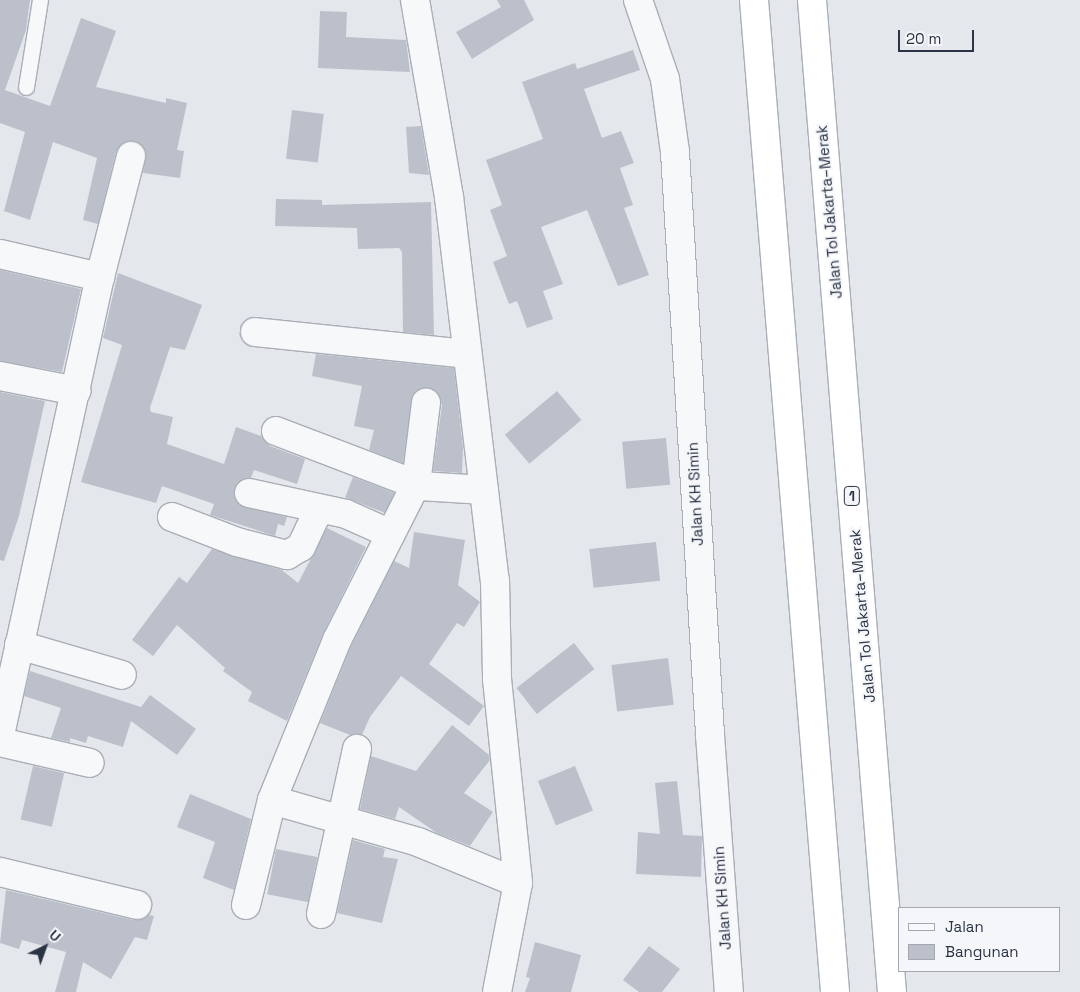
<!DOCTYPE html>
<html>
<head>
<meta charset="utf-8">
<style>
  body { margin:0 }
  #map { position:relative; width:1080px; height:992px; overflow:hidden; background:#e4e7ec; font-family:"Space Grotesk",sans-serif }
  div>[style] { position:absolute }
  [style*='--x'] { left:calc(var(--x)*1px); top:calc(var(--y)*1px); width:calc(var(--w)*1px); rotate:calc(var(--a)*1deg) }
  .building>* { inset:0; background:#bbc0ca; transform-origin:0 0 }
  .roads { filter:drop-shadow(1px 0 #a9aeb7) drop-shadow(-1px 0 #a9aeb7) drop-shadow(0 1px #a9aeb7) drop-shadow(0 -1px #a9aeb7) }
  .service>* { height:15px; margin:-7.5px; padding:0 7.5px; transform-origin:7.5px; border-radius:7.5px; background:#f7f8fa }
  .minor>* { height:28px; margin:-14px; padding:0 14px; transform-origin:14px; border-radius:14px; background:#f7f8fa }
  .tertiary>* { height:28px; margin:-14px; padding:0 14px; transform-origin:14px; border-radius:14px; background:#f7f8fa }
  .motorway>* { height:28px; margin:-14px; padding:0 14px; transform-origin:14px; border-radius:14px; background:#fff }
  span { translate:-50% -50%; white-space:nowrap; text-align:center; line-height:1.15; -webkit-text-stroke:4px #f4f6f9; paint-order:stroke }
  .shield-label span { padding:1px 4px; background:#f4f6f9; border:1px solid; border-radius:4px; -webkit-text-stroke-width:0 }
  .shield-label { font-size:14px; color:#2b3445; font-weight:700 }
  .street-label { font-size:15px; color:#2b3445 }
  .legend { position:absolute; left:898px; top:907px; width:162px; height:65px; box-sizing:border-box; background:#f4f6f9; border:1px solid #a4a8b1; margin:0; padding:6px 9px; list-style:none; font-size:15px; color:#2b3445 }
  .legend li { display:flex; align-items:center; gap:10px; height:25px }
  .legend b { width:25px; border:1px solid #a4a8b1 }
  .north { position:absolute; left:20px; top:922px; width:50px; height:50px; -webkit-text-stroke:4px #f4f6f9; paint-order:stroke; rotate:42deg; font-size:14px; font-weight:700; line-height:20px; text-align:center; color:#2b3445 }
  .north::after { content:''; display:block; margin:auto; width:18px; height:22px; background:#2b3445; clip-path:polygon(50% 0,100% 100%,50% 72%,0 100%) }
  .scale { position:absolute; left:898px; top:30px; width:76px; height:22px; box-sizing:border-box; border:2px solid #2b3445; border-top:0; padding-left:6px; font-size:15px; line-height:18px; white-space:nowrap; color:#2b3445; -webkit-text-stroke:4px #f4f6f9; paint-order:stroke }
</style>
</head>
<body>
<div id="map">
  <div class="building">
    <div style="clip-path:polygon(0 0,30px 0,26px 30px,5px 90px,50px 106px,81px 18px,116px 31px,96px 87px,166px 103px,166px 98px,187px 103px,177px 150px,184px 151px,180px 178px,143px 173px,146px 151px,135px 141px,126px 141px,116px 152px,98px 224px,83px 220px,97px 158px,53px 142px,30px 220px,4px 211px,25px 132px,0 123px)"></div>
    <div style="clip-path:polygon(497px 0,524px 0,534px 20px,472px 59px,456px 32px,501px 7px)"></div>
    <div style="clip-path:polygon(320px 11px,347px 12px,346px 37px,406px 40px,410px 72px,318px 68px)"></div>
    <div style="clip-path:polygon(633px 50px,640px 70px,584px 89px,602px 138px,621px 131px,634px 163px,620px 168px,633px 205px,624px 208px,649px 275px,618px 286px,587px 210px,541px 227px,563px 284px,543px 291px,553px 319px,527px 328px,517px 301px,509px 304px,493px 262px,507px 256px,490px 210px,502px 205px,486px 160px,543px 139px,522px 82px,575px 63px,577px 69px)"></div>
    <div style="left:292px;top:110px;width:32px;height:49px;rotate:7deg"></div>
    <div style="clip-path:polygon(421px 126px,429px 175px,409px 173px,406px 127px)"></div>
    <div style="clip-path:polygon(276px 199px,322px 200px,322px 205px,431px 202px,434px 335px,403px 332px,402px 252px,399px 248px,358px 249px,357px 228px,275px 226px)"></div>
    <div style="clip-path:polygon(0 270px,81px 289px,62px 372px,0 361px)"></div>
    <div style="clip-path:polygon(118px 273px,202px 305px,185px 350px,170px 347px,150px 408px,151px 412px,173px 417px,167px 444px,224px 464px,236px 427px,261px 436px,270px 446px,305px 459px,297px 484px,254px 470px,251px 478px,238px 482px,234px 489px,239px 505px,287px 517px,284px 526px,278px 524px,275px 536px,210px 515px,214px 504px,162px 486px,156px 503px,81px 482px,122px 345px,103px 338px)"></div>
    <div style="clip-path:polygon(316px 354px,454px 368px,463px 448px,462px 473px,433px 471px,442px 405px,436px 391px,427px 388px,413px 394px,403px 463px,369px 450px,374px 430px,354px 426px,362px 386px,312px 376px)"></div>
    <div style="left:557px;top:391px;width:38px;height:68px;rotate:50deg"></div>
    <div style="clip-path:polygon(0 392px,45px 401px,19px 516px,4px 561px,0 560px)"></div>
    <div style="left:666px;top:438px;width:47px;height:44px;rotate:85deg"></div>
    <div style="left:353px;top:477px;width:44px;height:22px;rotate:21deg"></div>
    <div style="clip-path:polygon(327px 528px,366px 547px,323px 634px,287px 721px,248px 701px,252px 692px,223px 671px,225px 668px,177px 625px,153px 656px,132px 640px,179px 577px,187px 583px,212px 549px,282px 570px,298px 583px)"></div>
    <div style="clip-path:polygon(414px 532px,465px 540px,458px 585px,480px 602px,464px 627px,457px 623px,429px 664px,484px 706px,469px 726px,401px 676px,370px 717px,362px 735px,350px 735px,320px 723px,351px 646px,394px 561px,409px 568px)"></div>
    <div style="left:656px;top:542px;width:39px;height:67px;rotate:84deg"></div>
    <div style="left:574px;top:643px;width:33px;height:73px;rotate:52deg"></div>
    <div style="left:668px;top:658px;width:47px;height:57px;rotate:83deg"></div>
    <div style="clip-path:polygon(30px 671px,141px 707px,150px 695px,196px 729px,177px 755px,131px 721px,123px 747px,88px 736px,86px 743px,70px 738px,70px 742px,51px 738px,61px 708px,24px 696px)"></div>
    <div style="clip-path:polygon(452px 725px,489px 755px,490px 760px,464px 793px,493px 812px,470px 846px,437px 833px,399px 807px,395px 819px,360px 809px,371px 756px,416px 771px)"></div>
    <div style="left:33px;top:766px;width:32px;height:55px;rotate:13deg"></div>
    <div style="left:575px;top:766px;width:48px;height:40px;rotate:68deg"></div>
    <div style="clip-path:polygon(677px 781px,683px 835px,702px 836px,701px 877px,636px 874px,638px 832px,660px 834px,655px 783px)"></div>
    <div style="clip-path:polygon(190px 794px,251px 819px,234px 890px,203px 878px,215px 842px,177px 827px)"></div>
    <div style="clip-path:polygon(353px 840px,385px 849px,383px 857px,398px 859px,382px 923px,337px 913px)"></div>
    <div style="left:276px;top:849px;width:42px;height:46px;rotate:11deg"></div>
    <div style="clip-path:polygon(6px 890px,133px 920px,149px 915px,154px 916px,147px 940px,135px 937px,111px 979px,83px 962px,76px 992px,55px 992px,66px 952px,22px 940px,19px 949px,0 943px)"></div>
    <div style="clip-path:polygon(535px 942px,581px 955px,571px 992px,525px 992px,530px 978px,526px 977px)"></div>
    <div style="clip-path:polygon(649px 946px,680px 969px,662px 992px,639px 992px,623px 980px)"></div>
  </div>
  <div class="roads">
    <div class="service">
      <div style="--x:26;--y:87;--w:88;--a:-80.9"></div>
    </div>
    <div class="minor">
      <div style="--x:415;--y:0;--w:200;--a:80.2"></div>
      <div style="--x:449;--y:197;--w:386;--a:83.2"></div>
      <div style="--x:495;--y:580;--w:99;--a:88.8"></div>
      <div style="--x:497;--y:679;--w:205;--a:84.1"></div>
      <div style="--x:518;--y:883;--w:111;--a:100.9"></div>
      <div style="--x:0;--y:254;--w:103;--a:13"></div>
      <div style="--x:255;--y:332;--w:213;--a:5.9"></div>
      <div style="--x:0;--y:376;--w:78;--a:11"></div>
      <div style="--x:276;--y:431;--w:154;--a:20.9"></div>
      <div style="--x:420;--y:486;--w:64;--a:3.6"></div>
      <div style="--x:249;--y:493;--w:99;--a:12.2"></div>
      <div style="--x:346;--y:514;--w:49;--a:24"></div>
      <div style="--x:172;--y:517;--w:70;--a:21"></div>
      <div style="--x:237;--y:542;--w:52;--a:14.6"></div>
      <div style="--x:287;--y:555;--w:16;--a:-30"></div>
      <div style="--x:301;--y:547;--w:42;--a:-64.7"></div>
      <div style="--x:19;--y:645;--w:107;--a:16.2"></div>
      <div style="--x:0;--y:735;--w:469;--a:-77.7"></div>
      <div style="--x:100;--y:277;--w:125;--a:-75.6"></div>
      <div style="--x:0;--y:742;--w:92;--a:13.1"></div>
      <div style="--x:272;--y:800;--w:152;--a:16"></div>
      <div style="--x:418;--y:842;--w:108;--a:22.3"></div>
      <div style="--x:0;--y:872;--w:141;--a:13.5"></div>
      <div style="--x:246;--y:905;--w:108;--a:-76.1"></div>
      <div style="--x:272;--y:800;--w:173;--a:-67.9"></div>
      <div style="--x:337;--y:640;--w:175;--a:-63.1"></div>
      <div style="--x:416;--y:484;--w:82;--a:-83"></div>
      <div style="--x:321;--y:914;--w:169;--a:-77.7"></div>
    </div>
    <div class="tertiary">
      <div style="--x:638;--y:0;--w:83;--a:71.1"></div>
      <div style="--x:665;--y:79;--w:74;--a:82.2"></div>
      <div style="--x:675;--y:152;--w:584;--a:86.56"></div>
      <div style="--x:710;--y:735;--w:258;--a:85.8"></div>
    </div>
    <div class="motorway">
      <div style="--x:754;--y:0;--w:995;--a:85.33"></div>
      <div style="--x:812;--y:0;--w:995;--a:85.39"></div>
    </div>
  </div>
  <div class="shield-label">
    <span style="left:852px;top:496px">1</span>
  </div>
  <div class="street-label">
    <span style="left:829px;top:212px;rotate:-95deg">Jalan Tol Jakarta–Merak</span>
    <span style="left:695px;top:494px;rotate:-93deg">Jalan KH Simin</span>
    <span style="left:862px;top:616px;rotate:-95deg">Jalan Tol Jakarta–Merak</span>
    <span style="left:722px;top:898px;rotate:-94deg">Jalan KH Simin</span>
  </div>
  <ul class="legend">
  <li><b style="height:6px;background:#f7f8fa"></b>Jalan</li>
  <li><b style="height:14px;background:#bbc0ca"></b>Bangunan</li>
  </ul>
  <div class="north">U</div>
  <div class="scale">20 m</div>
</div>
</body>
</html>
